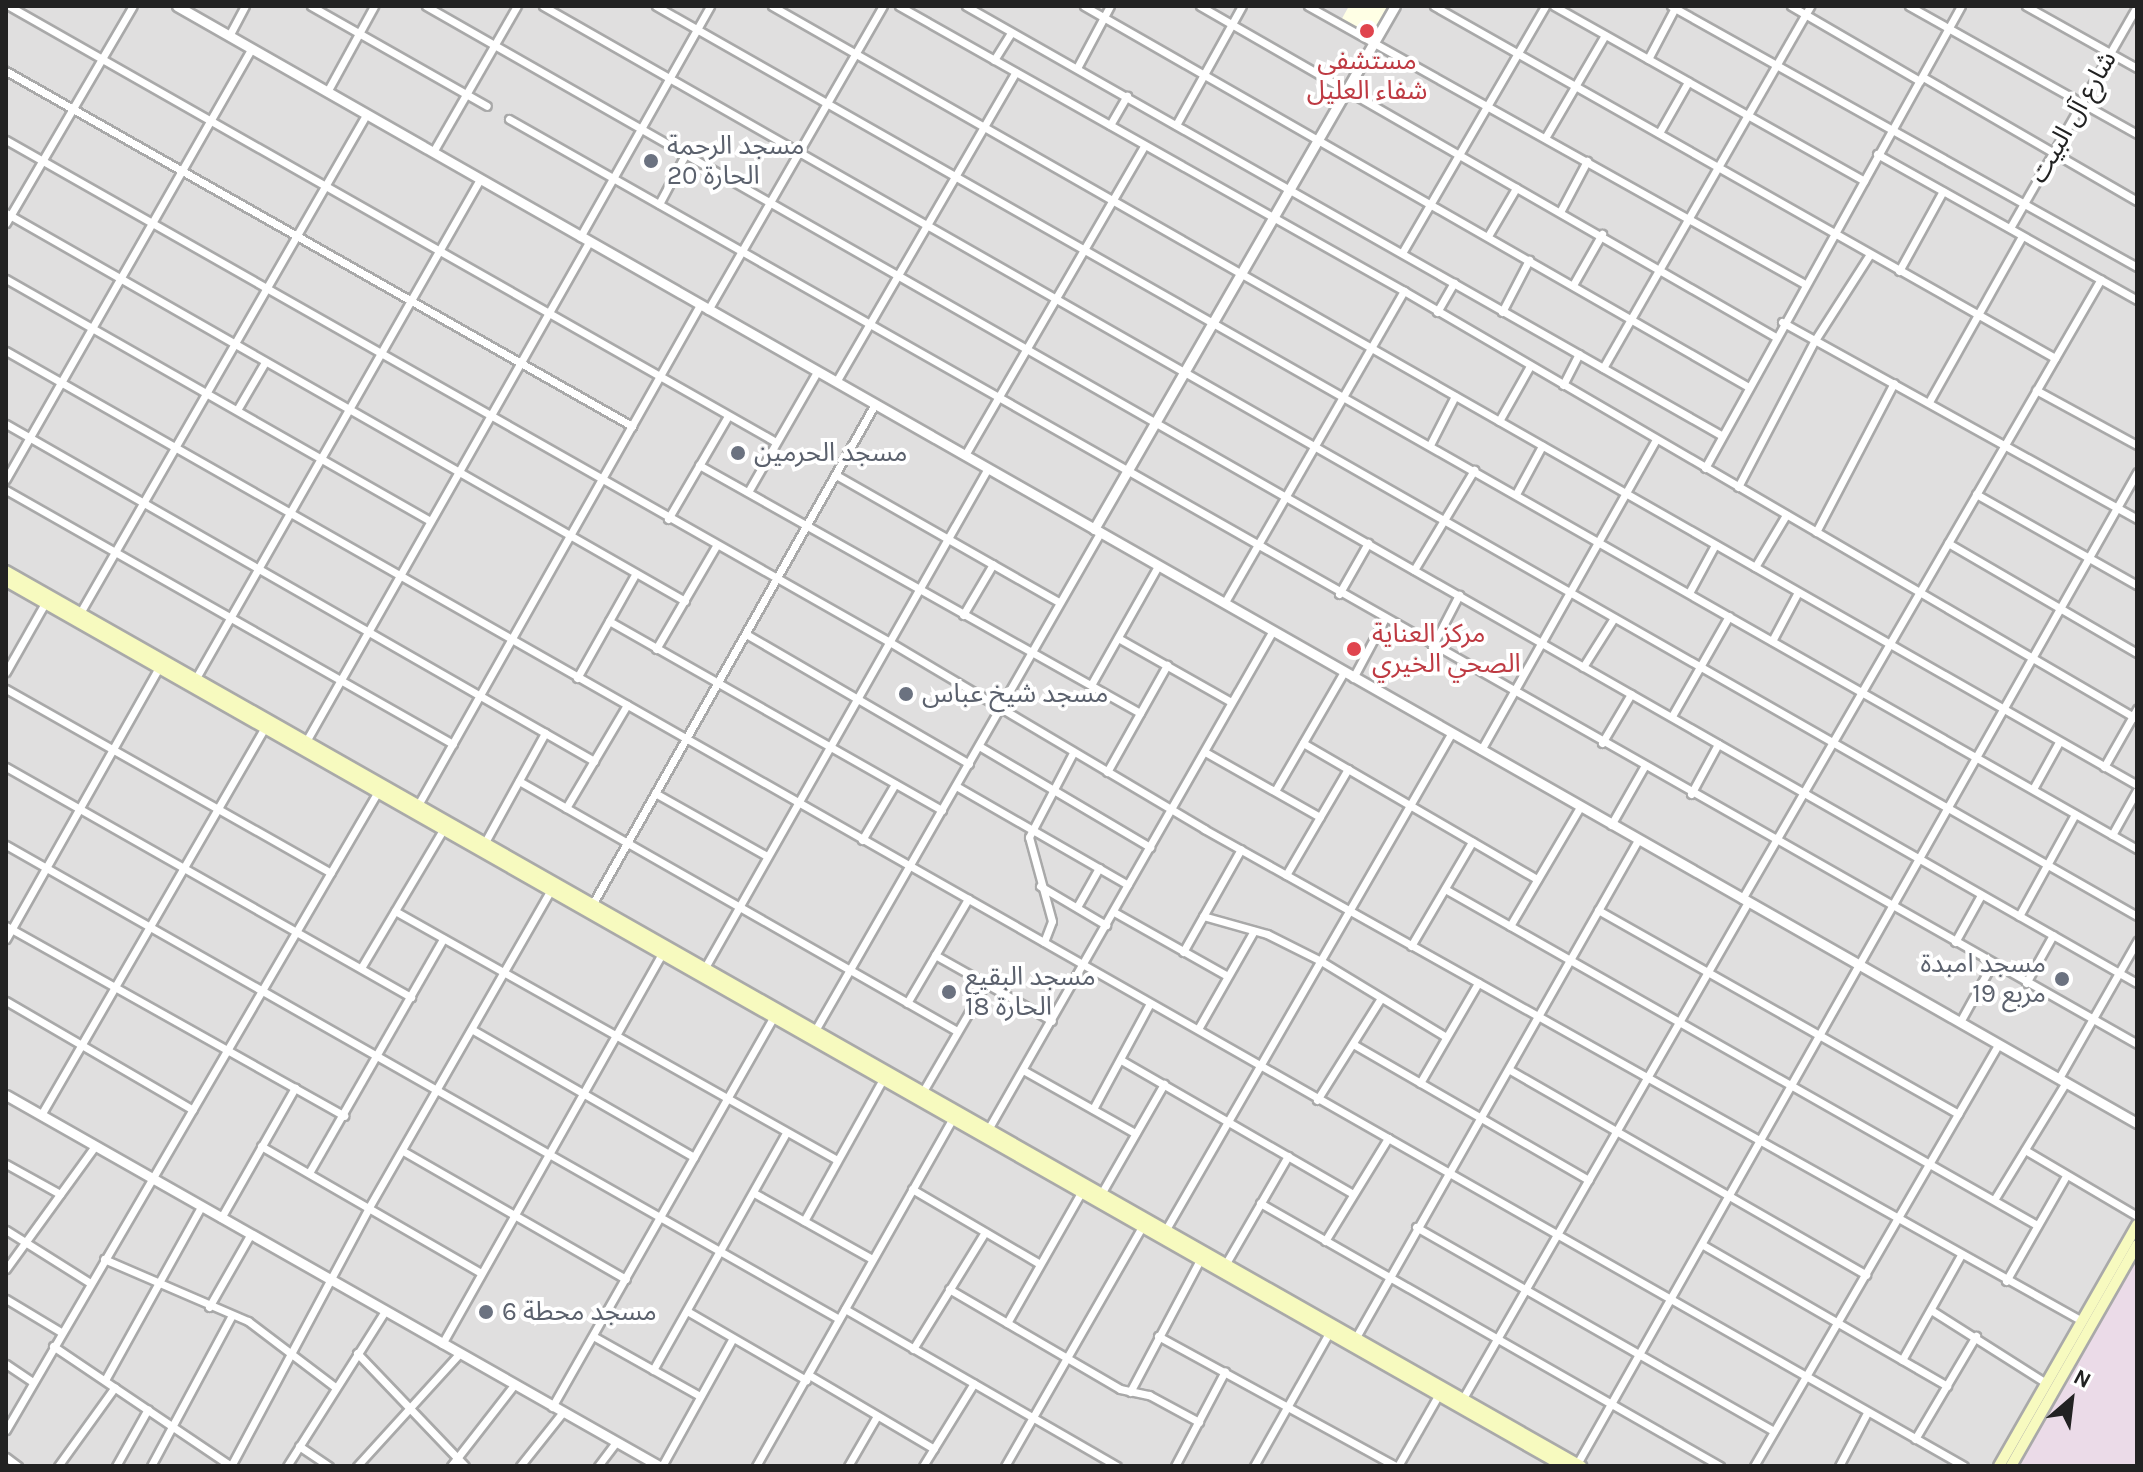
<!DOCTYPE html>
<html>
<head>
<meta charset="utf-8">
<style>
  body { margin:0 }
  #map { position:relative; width:2143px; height:1472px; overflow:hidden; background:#f2efe9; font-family:Karla,"Noto Sans Arabic",sans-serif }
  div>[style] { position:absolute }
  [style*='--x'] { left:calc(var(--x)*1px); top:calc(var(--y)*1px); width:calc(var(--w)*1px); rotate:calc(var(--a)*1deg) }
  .residential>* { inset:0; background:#e0dfdf; transform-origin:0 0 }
  .industrial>* { inset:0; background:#ebdbe8 }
  .education>* { inset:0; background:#ffffe5 }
  .roads { filter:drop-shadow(2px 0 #a9a9a9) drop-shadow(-2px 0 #a9a9a9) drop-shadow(0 2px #a9a9a9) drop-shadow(0 -2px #a9a9a9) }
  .minor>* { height:7px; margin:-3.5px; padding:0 3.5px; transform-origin:3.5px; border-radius:3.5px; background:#fff }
  .tertiary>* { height:9px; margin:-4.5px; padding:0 4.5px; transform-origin:4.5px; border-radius:4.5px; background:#fff }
  .secondary>* { height:10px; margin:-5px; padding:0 5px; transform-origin:5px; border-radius:5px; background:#f7fabf }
  .dots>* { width:22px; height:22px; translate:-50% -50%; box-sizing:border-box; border:4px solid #fff; border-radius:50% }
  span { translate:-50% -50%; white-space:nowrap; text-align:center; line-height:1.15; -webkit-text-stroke:8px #fff; paint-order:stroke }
  .health-label { font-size:26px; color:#be3a42 }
  .left { translate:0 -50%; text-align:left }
  .street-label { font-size:26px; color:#222 }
  .worship-label { font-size:26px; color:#5b616d }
  .right { translate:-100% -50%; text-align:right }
  .frame { position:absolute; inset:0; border:8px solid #222; pointer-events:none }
  .north { position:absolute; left:2031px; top:1360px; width:80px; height:80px; -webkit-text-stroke:6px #fff; paint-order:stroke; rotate:28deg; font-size:22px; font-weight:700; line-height:32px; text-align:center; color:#222 }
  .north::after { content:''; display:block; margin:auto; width:28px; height:36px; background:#222; clip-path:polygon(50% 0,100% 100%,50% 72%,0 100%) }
</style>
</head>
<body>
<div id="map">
  <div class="residential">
    <div style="left:6px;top:6px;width:2131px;height:1460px"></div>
  </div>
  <div class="industrial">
    <div style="clip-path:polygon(2137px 1221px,2137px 1466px,1997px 1466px)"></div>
  </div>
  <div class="education">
    <div style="clip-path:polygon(1349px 6px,1392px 6px,1373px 40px,1340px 22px)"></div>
  </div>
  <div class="roads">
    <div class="minor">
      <div style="--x:9;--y:6;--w:882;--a:29.62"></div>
      <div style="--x:311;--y:6;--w:202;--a:29.6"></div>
      <div style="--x:426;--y:6;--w:1970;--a:29.73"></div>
      <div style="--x:543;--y:6;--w:1835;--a:29.72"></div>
      <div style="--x:656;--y:6;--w:1704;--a:29.65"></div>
      <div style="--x:772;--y:6;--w:1572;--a:29.71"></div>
      <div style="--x:899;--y:6;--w:580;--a:29.44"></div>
      <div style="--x:1404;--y:291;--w:849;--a:30.28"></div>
      <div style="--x:966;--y:6;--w:868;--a:29.61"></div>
      <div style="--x:1084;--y:6;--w:764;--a:29.82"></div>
      <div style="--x:1200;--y:6;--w:662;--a:29.9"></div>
      <div style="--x:1308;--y:6;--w:567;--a:29.23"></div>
      <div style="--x:1434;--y:6;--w:714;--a:29.55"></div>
      <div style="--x:1554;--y:6;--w:356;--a:29.4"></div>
      <div style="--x:1671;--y:6;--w:534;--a:29.25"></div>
      <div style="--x:1791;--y:6;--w:149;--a:30.2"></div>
      <div style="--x:1909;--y:6;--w:261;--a:29.3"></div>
      <div style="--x:2026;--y:6;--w:127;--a:29.2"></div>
      <div style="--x:229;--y:36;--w:34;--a:-62"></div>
      <div style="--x:1648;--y:59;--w:60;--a:-62.2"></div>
      <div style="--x:994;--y:60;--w:32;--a:-58"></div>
      <div style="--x:1077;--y:68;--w:70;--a:-62"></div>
      <div style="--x:6;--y:71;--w:720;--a:29.56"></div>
      <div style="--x:1923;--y:77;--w:247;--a:30.1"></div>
      <div style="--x:327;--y:92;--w:98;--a:-61.3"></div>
      <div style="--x:509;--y:119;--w:1872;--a:29.6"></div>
      <div style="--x:1110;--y:125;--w:34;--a:-60"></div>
      <div style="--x:1176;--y:125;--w:136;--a:-61"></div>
      <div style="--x:1659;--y:133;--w:59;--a:-60.4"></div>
      <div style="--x:1545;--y:138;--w:119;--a:-59.8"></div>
      <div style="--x:6;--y:140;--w:1014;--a:29.6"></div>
      <div style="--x:888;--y:641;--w:368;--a:30.7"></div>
      <div style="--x:1204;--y:829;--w:1006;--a:29.26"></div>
      <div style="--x:433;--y:152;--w:168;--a:-60.1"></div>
      <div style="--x:1877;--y:154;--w:298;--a:29.3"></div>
      <div style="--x:659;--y:204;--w:55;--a:-62"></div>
      <div style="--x:1560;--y:212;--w:58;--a:-62.1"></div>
      <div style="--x:6;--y:213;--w:782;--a:29.74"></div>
      <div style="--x:6;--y:223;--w:251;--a:-59.7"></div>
      <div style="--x:2010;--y:228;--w:256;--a:-60.2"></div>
      <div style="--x:1488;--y:236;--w:56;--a:-59.7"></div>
      <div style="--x:580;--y:237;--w:265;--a:-60.6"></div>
      <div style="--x:1402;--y:253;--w:285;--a:-59.9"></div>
      <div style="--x:1899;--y:271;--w:91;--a:-61.2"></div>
      <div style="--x:6;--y:279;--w:488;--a:29.7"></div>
      <div style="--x:1573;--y:285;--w:59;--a:-60.4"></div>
      <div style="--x:708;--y:310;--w:351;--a:-60.1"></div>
      <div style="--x:1437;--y:312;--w:34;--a:-60"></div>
      <div style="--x:1502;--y:312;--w:59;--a:-62.6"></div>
      <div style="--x:1782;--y:322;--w:406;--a:29"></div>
      <div style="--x:6;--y:351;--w:2253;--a:29.66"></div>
      <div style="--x:1603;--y:368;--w:417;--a:-60.2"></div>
      <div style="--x:836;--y:382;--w:358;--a:-59.9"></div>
      <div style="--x:1563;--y:385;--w:35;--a:-63"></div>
      <div style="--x:2036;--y:390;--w:115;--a:28.6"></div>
      <div style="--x:1929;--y:402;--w:190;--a:-60.7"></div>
      <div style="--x:237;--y:410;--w:56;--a:-59.7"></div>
      <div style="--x:1499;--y:421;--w:63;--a:-60.6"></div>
      <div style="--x:6;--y:424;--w:678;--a:29.82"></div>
      <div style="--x:1430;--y:445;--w:55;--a:-63"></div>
      <div style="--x:965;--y:455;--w:358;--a:-59.9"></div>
      <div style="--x:699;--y:465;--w:506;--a:29.35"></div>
      <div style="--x:1705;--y:468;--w:528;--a:-61.01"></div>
      <div style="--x:836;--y:475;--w:257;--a:29.7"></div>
      <div style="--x:6;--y:479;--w:495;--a:-60.3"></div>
      <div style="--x:1738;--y:487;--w:166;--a:-62.4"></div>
      <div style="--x:1815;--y:340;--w:102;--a:-57.4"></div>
      <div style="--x:6;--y:490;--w:514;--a:29.61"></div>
      <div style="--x:748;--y:492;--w:138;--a:-60.1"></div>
      <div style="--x:1516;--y:494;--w:55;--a:-61.6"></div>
      <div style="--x:1976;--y:494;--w:185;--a:29.5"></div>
      <div style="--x:668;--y:519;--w:119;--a:-59.8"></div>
      <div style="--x:1816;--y:532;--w:168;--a:-62.4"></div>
      <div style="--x:1948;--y:543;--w:219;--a:30.2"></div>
      <div style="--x:1755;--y:567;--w:61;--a:-59.2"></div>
      <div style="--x:1414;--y:570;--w:117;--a:-59"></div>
      <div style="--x:1689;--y:593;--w:55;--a:-61.6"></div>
      <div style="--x:1339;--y:594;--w:59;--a:-60.4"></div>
      <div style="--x:1225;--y:602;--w:359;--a:-60.1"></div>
      <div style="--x:80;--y:613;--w:574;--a:-60.13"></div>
      <div style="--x:963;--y:615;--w:59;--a:-59.5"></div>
      <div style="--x:609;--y:621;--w:383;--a:29.6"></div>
      <div style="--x:746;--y:634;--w:258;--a:30.2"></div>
      <div style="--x:1118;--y:638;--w:130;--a:29.5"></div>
      <div style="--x:1772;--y:641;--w:55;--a:-62"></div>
      <div style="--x:1432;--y:647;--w:59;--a:-62.6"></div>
      <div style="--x:656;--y:649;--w:119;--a:-59.8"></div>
      <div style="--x:1583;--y:667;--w:58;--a:-57.7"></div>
      <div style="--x:6;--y:672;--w:79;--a:-60.5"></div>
      <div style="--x:196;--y:678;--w:574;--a:-60.35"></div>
      <div style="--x:577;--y:678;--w:120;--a:-60.7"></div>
      <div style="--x:1353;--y:678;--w:66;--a:-61.9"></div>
      <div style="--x:1091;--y:685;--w:137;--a:-60.6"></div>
      <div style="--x:6;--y:689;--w:373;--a:29.5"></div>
      <div style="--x:1672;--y:716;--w:115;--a:-60.3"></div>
      <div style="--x:1303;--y:743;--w:271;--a:30.2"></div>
      <div style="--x:1602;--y:743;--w:57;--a:-59.4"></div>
      <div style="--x:304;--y:745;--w:578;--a:-60.46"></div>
      <div style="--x:979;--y:746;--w:199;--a:30.6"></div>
      <div style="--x:1481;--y:750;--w:357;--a:-60.6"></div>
      <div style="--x:1205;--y:752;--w:132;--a:29.5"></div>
      <div style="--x:6;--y:767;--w:466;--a:29.6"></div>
      <div style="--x:2104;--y:767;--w:67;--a:-60.4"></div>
      <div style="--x:1107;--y:772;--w:123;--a:-60.7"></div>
      <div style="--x:519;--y:781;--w:504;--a:29.72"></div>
      <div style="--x:956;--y:786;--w:198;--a:29.9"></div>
      <div style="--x:2033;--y:789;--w:54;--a:-61"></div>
      <div style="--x:1275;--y:791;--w:138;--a:-59.9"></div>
      <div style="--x:655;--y:793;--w:129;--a:29.4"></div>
      <div style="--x:1691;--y:794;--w:57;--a:-61.6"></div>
      <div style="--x:418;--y:805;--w:574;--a:-60.58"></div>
      <div style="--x:566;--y:808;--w:120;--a:-59.4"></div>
      <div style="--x:1611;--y:825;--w:67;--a:-60.4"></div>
      <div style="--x:2112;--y:835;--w:51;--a:-60.9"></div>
      <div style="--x:862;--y:840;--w:65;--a:-59.5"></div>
      <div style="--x:484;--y:844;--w:127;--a:-61.2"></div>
      <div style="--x:6;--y:845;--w:958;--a:29.64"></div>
      <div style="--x:1286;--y:875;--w:123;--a:-59.7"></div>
      <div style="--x:1040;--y:886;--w:77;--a:30.6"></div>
      <div style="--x:1445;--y:889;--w:681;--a:29.58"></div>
      <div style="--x:1742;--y:899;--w:716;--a:-59.93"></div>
      <div style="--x:592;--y:905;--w:575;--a:-60.54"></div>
      <div style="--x:1077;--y:907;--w:45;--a:-60.6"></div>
      <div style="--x:1598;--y:910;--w:414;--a:29.5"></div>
      <div style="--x:395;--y:911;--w:507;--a:29.39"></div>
      <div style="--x:1114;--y:912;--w:129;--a:29.4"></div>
      <div style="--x:1203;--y:916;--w:66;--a:15.7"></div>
      <div style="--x:1267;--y:934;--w:60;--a:26.6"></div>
      <div style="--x:1321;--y:961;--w:146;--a:31.3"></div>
      <div style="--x:2019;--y:916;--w:116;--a:-61.2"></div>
      <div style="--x:6;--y:926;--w:388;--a:29.3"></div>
      <div style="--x:1510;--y:926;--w:138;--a:-59.5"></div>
      <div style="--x:6;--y:939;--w:311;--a:-60.6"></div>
      <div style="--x:1044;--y:942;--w:22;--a:-69"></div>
      <div style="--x:1052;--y:921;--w:87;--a:-105.3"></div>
      <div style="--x:1029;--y:837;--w:95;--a:-62.4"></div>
      <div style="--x:1955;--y:942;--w:54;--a:-61"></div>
      <div style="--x:1411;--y:946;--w:121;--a:-59.6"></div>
      <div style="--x:1183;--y:952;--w:118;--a:-60.6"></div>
      <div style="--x:935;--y:955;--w:134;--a:29.4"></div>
      <div style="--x:361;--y:968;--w:161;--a:-59.3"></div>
      <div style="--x:703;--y:971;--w:578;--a:-60.46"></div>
      <div style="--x:2026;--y:983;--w:55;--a:-60.6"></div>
      <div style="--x:6;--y:1001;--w:216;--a:30.2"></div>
      <div style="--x:907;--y:1003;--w:121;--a:-59.6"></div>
      <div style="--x:1960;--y:1022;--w:66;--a:-61.1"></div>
      <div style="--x:1198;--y:1029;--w:113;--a:-60.3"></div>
      <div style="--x:473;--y:1030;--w:255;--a:29.9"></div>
      <div style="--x:813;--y:1034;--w:577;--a:-60.19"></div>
      <div style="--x:1353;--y:1044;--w:272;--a:30"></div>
      <div style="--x:1121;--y:1060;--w:268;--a:30"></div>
      <div style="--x:1023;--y:1070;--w:129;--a:29.4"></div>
      <div style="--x:1510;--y:1070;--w:411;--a:29.9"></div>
      <div style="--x:2059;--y:1078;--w:158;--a:-60.3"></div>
      <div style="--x:1420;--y:1083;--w:116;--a:-59.9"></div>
      <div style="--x:922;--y:1093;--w:127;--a:-59.8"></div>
      <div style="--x:1317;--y:1100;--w:120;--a:-57.9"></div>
      <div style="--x:1093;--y:1109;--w:120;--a:-61.7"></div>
      <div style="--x:41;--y:1115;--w:447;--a:-60"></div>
      <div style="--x:986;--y:1133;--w:577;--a:-60.28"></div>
      <div style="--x:261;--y:1146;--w:254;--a:30"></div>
      <div style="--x:2025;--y:1150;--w:130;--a:30.5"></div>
      <div style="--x:403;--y:1151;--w:257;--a:29.9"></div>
      <div style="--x:6;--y:1164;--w:62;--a:29.1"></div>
      <div style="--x:309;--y:1173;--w:270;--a:-60.2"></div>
      <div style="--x:912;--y:1189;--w:148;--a:30.4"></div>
      <div style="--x:754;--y:1193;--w:135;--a:29.2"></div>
      <div style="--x:1101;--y:1194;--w:127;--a:-60.2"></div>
      <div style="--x:1994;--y:1200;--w:138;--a:-58.6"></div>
      <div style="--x:1260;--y:1203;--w:530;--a:29.76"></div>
      <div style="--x:221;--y:1218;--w:150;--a:-60.4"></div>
      <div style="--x:804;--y:1221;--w:160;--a:-60.9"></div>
      <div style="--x:1416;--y:1227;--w:412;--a:29.7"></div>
      <div style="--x:6;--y:1230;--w:99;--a:32.2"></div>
      <div style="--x:1165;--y:1231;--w:573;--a:-60.08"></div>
      <div style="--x:1325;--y:1241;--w:121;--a:-58.5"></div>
      <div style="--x:1703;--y:1245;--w:282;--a:30"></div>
      <div style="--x:104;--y:1259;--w:157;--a:23.3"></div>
      <div style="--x:248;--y:1321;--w:109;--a:37.2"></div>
      <div style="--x:1225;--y:1265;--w:126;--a:-60"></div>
      <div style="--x:6;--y:1269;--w:152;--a:-54.1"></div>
      <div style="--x:2006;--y:1281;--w:121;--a:-60.3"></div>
      <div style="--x:949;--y:1289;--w:198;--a:30.3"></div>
      <div style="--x:1120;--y:1389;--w:30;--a:12"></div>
      <div style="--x:1149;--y:1395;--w:57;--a:28.4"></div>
      <div style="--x:6;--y:1299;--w:64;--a:31"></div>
      <div style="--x:209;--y:1307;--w:83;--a:-60.3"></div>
      <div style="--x:845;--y:1309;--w:314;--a:30"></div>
      <div style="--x:1931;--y:1310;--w:136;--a:32.4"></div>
      <div style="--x:687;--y:1311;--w:138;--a:30.1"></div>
      <div style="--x:1007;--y:1323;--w:150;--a:-60.4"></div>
      <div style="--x:593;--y:1336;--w:123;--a:29.3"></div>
      <div style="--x:1158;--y:1336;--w:270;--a:28.7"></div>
      <div style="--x:1355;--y:1339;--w:574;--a:-60.44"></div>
      <div style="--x:442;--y:1344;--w:448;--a:-60.6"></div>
      <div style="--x:53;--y:1346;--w:215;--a:34"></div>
      <div style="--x:231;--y:1466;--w:291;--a:-61.9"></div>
      <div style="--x:368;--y:1209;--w:366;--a:-60.2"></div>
      <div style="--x:913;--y:1349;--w:137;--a:-58.4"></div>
      <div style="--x:357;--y:1353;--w:156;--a:46.3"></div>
      <div style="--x:1902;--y:1360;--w:120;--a:-60.7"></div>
      <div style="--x:6;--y:1364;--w:32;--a:34"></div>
      <div style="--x:653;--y:1370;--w:272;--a:-60.7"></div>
      <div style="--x:809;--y:1375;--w:145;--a:30.6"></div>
      <div style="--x:105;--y:1380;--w:198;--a:-61"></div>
      <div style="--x:1130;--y:1392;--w:149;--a:-62.1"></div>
      <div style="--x:1462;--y:1400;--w:574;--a:-60.13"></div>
      <div style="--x:552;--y:1407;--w:447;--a:-60.4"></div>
      <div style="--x:6;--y:1430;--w:737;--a:-59.78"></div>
      <div style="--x:1915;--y:1439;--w:120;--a:-59.4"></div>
      <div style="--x:299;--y:1446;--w:36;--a:34"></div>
      <div style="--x:6;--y:1457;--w:15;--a:37"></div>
      <div style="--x:1577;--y:1464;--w:1139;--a:-60.55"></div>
      <div style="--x:58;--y:1466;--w:97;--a:-54.2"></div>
      <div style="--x:116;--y:1466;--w:65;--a:-60.7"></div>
      <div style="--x:151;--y:1466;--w:171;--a:-61.8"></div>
      <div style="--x:287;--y:1466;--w:183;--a:-57.7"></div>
      <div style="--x:357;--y:1466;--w:151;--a:-47.7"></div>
      <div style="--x:451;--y:1466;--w:103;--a:-52.1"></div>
      <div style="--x:520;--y:1466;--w:69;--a:-51.5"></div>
      <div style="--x:598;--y:1466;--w:30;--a:-53"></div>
      <div style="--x:662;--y:1466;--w:146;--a:-61"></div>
      <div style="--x:756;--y:1466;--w:399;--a:-60.5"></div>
      <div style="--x:848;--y:1466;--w:58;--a:-59.9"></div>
      <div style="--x:923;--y:1466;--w:97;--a:-58.4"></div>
      <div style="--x:1005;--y:1466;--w:278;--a:-60.2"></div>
      <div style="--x:1175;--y:1466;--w:107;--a:-62.2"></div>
      <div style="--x:1254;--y:1466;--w:153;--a:-60.6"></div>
      <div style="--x:1398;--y:1466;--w:81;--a:-60.3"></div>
      <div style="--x:1754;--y:1466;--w:488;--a:-59.9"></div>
      <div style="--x:1839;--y:1466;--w:60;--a:-62.2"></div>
    </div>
    <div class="tertiary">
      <div style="--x:177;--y:6;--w:2256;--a:29.68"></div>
      <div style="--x:1094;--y:529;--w:603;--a:-60.08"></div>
      <div style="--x:6;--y:1095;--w:751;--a:29.6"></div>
    </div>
    <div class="secondary">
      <div style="--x:6;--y:571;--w:1812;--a:29.61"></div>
      <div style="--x:6;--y:581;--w:1791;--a:29.61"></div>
      <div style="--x:1999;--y:1466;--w:278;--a:-60.2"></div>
      <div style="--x:2011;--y:1466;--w:254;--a:-60.3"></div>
    </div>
  </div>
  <div class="dots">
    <div style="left:1367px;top:31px;background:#e0444e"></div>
    <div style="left:651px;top:161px;background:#6b7280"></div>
    <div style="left:738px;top:453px;background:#6b7280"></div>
    <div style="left:1354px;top:649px;background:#e0444e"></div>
    <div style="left:906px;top:694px;background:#6b7280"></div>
    <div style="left:2062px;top:979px;background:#6b7280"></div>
    <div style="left:949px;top:992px;background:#6b7280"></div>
    <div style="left:486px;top:1312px;background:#6b7280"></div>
  </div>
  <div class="health-label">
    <span style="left:1367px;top:76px">مستشفى<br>شفاء العليل</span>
    <span class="left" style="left:1372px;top:649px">مركز العناية<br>الصحي الخيري</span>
  </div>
  <div class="street-label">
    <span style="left:2073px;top:117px;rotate:-60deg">شارع آل البيت</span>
  </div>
  <div class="worship-label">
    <span class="left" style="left:667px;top:161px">مسجد الرحمة<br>الحارة 20</span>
    <span class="left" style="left:754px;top:453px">مسجد الحرمين</span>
    <span class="left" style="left:922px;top:694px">مسجد شيخ عباس</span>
    <span class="right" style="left:2046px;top:979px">مسجد امبدة<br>مربع 19</span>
    <span class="left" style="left:965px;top:992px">مسجد البقيع<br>الحارة 18</span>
    <span class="left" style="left:502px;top:1312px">مسجد محطة 6</span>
  </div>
  <div class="frame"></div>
  <div class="north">N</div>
</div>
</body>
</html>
